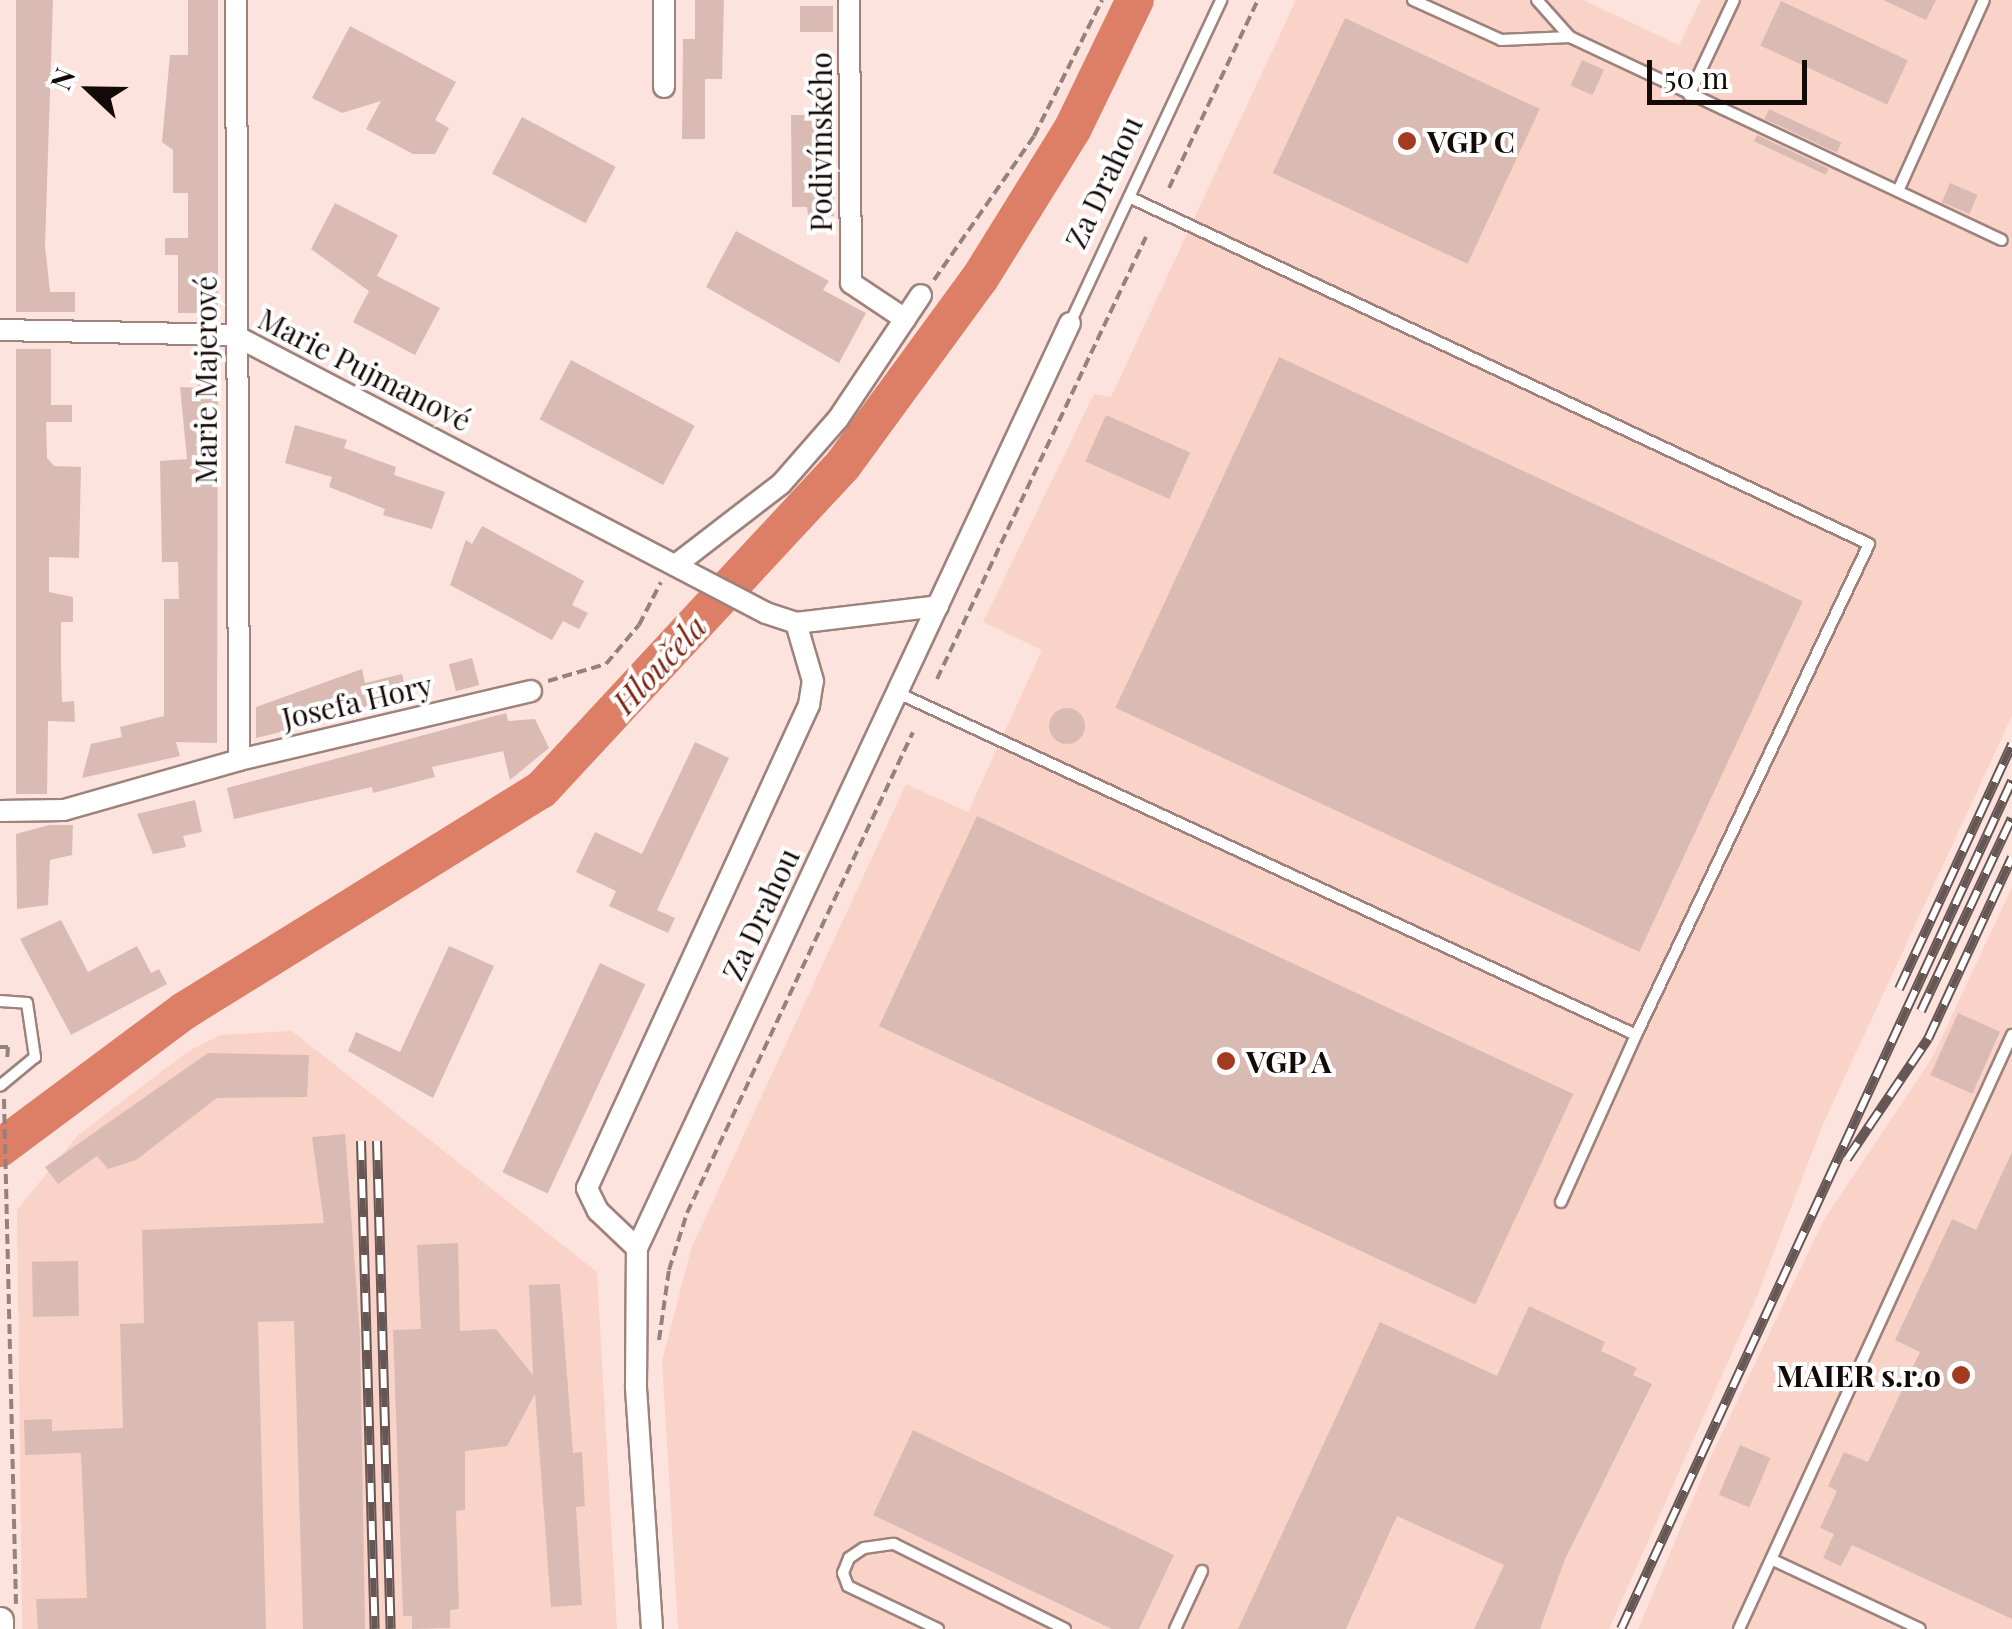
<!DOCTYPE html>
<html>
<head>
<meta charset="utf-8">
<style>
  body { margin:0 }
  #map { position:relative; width:2012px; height:1629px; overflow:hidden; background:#fde3dd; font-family:"Playfair Display",serif }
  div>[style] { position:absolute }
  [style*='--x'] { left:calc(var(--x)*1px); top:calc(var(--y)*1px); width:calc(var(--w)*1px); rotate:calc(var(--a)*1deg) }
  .built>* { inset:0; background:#fad3c8 }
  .river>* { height:38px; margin:-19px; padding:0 19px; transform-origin:19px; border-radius:19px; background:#dd7e66 }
  .building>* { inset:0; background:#dabbb3; transform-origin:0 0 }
  .round { border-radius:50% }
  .path>* { height:4px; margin-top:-2px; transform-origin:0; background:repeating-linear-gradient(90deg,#95827d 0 10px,transparent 0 15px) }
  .roads { filter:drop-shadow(2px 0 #9e827b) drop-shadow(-2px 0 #9e827b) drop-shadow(0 2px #9e827b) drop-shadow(0 -2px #9e827b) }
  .service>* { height:10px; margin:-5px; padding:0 5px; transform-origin:5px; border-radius:5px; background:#fff }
  .minor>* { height:20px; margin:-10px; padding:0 10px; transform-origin:10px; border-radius:10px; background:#fff }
  .tertiary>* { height:25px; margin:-12.5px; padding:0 12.5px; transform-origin:12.5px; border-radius:12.5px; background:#fff }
  .rail>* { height:10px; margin-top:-5px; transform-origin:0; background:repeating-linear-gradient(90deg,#fff 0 19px,#675754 0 38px); box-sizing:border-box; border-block:2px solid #675754 }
  .dots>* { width:28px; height:28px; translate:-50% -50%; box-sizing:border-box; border:5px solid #fff; border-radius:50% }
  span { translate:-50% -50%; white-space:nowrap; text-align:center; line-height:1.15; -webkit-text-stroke:8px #fff; paint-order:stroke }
  .poi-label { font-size:30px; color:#140a08; font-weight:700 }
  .left { translate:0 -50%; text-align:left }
  .right { translate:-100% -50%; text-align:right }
  .street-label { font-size:30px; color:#140a08 }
  .water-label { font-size:32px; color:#7d2711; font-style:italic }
  .north { position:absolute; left:40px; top:40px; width:100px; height:100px; -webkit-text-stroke:8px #fff; paint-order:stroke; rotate:292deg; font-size:28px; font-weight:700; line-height:40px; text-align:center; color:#140a08 }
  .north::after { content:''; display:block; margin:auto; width:35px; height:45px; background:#140a08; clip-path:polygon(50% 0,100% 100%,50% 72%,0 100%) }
  .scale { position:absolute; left:1647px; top:60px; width:160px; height:45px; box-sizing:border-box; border:5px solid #140a08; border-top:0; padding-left:12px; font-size:30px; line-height:35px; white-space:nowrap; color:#140a08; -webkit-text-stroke:8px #fff; paint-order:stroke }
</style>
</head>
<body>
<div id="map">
  <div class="built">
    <div style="clip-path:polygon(1296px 0,1583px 0,1679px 45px,1701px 0,2012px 0,2012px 716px,1823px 1124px,1756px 1299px,1609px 1629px,678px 1629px,662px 1361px,691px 1249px,906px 784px,968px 812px,1042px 650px,983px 622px,1094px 394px,1111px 397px)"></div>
    <div style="clip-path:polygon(2012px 887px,2012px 1629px,1638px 1629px,1711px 1456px,1823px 1221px,1932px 1058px)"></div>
    <div style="clip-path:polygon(292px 1031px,597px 1272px,617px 1629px,22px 1629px,17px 1210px,77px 1136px,187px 1052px,220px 1035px)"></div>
  </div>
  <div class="river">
    <div style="--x:0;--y:1148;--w:229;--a:-36.7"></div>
    <div style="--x:184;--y:1011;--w:420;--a:-31.8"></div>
    <div style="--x:541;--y:790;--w:444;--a:-47.1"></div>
    <div style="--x:843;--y:465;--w:232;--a:-53.8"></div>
    <div style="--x:980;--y:278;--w:176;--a:-58.2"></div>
    <div style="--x:1073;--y:128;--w:142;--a:-64.2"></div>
  </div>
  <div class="building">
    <div style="clip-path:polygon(16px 0,53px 0,45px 245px,50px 292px,75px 292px,75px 312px,16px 312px)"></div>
    <div style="clip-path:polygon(188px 0,218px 0,218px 313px,178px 313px,178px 255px,165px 255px,165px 238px,188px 238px,188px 193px,173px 193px,173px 150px,162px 142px,170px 55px,188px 55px)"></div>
    <div style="clip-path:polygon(695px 0,724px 0,722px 79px,705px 79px,705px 139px,682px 139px,683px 39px,695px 39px)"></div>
    <div style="clip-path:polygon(1883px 0,1936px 0,1926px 20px)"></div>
    <div style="left:1781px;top:1px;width:140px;height:49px;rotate:25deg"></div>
    <div style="left:833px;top:6px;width:26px;height:33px;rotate:90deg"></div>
    <div style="left:1345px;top:18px;width:215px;height:171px;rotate:25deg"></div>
    <div style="clip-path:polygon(350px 26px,456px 82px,435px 120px,449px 128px,435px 154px,413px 154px,366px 129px,381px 101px,342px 113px,312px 98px)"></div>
    <div style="left:1582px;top:60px;width:24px;height:28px;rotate:24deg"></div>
    <div style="left:1769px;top:109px;width:80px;height:11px;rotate:25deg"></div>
    <div style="clip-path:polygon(791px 115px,832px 115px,834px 216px,808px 216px,807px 207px,792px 207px)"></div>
    <div style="left:522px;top:117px;width:106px;height:64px;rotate:28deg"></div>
    <div style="left:1757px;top:135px;width:79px;height:7px;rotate:25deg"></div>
    <div style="left:1950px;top:183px;width:30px;height:21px;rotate:23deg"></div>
    <div style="clip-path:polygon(335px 203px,398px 235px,377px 276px,440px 308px,415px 355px,353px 322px,369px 291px,311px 249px)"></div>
    <div style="clip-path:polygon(736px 231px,829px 281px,823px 290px,866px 313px,839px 363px,706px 287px)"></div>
    <div style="clip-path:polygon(16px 349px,51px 349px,51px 405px,72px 405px,72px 422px,46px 422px,47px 458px,54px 466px,81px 467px,79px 558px,49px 557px,49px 592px,73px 597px,73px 622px,61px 622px,61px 665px,62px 702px,74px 701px,75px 722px,48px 721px,47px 794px,16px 794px)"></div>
    <div style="left:1279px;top:357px;width:578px;height:387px;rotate:25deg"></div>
    <div style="left:571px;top:360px;width:140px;height:67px;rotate:28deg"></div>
    <div style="clip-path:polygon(198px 369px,218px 369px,217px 743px,176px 742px,180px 756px,82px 778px,91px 744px,122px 737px,120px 727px,164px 716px,164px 599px,179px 599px,178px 562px,162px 562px,160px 461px,187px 459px,180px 387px,198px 388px)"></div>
    <div style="left:1106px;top:415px;width:92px;height:51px;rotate:24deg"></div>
    <div style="clip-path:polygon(295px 425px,347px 440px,344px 448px,396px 467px,394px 475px,445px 492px,432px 529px,383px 515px,385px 509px,329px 487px,332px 477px,285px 463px)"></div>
    <div style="clip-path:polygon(482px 526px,584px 581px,572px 605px,588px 613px,579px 629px,563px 621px,552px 640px,450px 585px,466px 540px,472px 544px)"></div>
    <div style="left:472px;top:658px;width:28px;height:24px;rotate:75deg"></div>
    <div style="clip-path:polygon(362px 669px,365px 683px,402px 674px,408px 701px,256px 738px,256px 707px)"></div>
    <div class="round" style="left:1049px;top:708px;width:36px;height:36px"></div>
    <div style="clip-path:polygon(506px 713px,508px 721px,535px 719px,549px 748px,510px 780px,503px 751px,432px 767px,435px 777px,373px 793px,372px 787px,234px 819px,227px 788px)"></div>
    <div style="clip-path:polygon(695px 742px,729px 758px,657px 910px,675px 918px,668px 933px,609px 906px,616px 891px,576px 872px,595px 832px,642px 854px)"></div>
    <div style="clip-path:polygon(195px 800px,202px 832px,183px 836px,186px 847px,153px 854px,137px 814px)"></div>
    <div style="left:977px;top:816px;width:658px;height:232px;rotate:25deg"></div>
    <div style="clip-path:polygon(49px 825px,73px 825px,72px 855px,50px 860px,48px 905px,17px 909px,16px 834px)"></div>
    <div style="clip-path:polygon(61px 920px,88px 972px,137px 946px,151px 973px,159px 969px,167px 984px,71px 1035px,20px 939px)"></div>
    <div style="clip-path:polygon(449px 946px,494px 966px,433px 1098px,348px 1051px,356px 1032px,400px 1052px)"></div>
    <div style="left:600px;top:963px;width:50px;height:231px;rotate:25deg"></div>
    <div style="left:1958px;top:1013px;width:46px;height:68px;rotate:24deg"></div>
    <div style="clip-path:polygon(208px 1053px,309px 1055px,307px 1097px,217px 1098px,136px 1160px,108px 1169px,97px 1156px,58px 1184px,45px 1167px)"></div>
    <div style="clip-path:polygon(345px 1134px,360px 1335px,365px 1629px,303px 1629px,294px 1321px,258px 1322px,266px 1629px,38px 1629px,36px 1599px,87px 1598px,81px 1453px,25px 1455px,24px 1420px,52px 1419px,52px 1431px,123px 1428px,120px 1324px,144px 1323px,142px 1230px,324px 1223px,312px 1137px)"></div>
    <div style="clip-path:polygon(2012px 1152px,2012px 1619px,1852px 1545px,1841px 1566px,1823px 1558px,1834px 1534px,1820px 1528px,1837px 1491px,1828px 1486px,1844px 1452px,1868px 1462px,1920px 1352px,1895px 1340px,1952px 1219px,1976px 1230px)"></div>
    <div style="clip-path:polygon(458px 1243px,460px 1331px,496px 1329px,533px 1375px,529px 1285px,560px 1284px,573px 1453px,582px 1452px,585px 1506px,576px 1507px,582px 1605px,551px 1607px,535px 1394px,507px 1446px,465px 1451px,465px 1510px,456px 1511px,459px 1609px,450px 1610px,450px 1628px,412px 1629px,412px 1616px,403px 1616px,393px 1330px,421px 1329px,417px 1245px)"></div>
    <div style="left:78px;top:1261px;width:55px;height:46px;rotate:89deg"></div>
    <div style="clip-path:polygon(1529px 1306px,1605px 1342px,1601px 1351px,1637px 1368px,1633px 1375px,1652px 1384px,1565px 1559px,1540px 1629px,1474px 1629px,1504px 1565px,1397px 1516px,1346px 1629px,1238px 1629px,1380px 1322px,1497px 1376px)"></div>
    <div style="clip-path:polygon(913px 1430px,1174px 1555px,1139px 1629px,1112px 1629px,873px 1515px)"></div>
    <div style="left:1740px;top:1445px;width:33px;height:54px;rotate:23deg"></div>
  </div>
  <div class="path">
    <div style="--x:1169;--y:188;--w:208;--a:-64.7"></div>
    <div style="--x:934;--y:280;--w:175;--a:-55.2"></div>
    <div style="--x:1034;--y:136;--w:152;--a:-63.4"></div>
    <div style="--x:937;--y:679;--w:489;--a:-64.7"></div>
    <div style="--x:548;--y:681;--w:60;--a:-16.3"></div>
    <div style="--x:606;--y:664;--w:51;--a:-49.8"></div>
    <div style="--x:639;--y:625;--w:48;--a:-62.9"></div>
    <div style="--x:0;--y:1047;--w:8;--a:0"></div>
    <div style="--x:8;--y:1047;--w:13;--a:94"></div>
    <div style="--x:4;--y:1099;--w:505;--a:88.64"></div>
    <div style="--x:659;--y:1340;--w:71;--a:-81.9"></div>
    <div style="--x:669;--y:1270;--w:60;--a:-72.5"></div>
    <div style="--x:687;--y:1213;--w:531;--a:-64.83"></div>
  </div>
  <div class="roads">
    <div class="service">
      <div style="--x:1413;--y:0;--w:97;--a:24.4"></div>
      <div style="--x:1501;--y:40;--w:69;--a:-2.5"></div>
      <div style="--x:1537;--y:0;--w:50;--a:48.3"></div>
      <div style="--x:1570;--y:37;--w:477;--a:25.2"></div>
      <div style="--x:1689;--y:95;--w:105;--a:-64.7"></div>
      <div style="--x:1898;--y:191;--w:209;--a:-65.8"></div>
      <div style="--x:1070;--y:323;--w:357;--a:-64.9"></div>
      <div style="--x:898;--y:693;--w:813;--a:24.86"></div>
      <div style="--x:1636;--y:1035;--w:543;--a:-64.61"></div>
      <div style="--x:1869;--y:544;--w:817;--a:-154.88"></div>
      <div style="--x:0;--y:1001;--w:27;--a:4"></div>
      <div style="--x:27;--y:1003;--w:55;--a:81.6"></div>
      <div style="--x:35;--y:1057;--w:45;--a:140.4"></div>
      <div style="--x:1561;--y:1202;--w:183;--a:-65.8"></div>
      <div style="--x:1773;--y:1560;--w:162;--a:25.1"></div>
      <div style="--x:938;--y:1629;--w:100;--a:-154.5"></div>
      <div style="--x:848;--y:1586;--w:14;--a:-111"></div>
      <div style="--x:843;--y:1573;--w:16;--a:-68"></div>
      <div style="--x:849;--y:1558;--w:18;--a:-34"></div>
      <div style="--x:864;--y:1548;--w:30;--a:-8"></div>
      <div style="--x:894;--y:1544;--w:191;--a:26.4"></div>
      <div style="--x:1175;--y:1629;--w:64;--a:-65"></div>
      <div style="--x:1739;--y:1629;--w:654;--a:-65.32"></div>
    </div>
    <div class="minor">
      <div style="--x:236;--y:0;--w:760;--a:89.77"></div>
      <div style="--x:849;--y:0;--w:283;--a:89.6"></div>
      <div style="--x:851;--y:283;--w:65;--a:33.7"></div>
      <div style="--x:664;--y:87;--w:87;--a:-90"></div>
      <div style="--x:0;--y:330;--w:234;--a:1.2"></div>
      <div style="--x:234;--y:335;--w:600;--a:27.59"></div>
      <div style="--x:766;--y:613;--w:32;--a:18"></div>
      <div style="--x:796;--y:623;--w:143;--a:-6.8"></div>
      <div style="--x:677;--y:564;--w:131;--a:-37.6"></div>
      <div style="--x:781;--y:484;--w:86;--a:-48.8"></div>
      <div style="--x:838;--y:419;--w:149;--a:-56.2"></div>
      <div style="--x:0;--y:811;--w:64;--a:-0.9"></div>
      <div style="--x:64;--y:810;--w:182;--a:-15.9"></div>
      <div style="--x:239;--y:760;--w:300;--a:-13.3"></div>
      <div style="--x:637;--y:1248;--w:1021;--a:-64.92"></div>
      <div style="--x:652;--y:1629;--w:244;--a:-93.8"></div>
      <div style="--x:636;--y:1386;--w:138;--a:-89.6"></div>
      <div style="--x:637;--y:1248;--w:54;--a:-136.5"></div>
      <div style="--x:598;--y:1211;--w:25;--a:-116"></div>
      <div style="--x:587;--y:1188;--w:532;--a:-65.32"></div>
      <div style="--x:809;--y:705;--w:24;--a:-81"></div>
      <div style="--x:813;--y:681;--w:60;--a:-106.3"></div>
    </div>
    <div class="tertiary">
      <div style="--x:0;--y:1620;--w:9;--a:90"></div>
    </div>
  </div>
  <div class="rail">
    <div style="--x:1899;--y:989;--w:270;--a:-65.2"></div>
    <div style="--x:1921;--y:1011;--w:213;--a:-64.8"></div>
    <div style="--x:361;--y:1141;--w:488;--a:88.4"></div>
    <div style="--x:377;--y:1141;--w:488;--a:88.4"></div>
    <div style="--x:1847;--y:1159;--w:145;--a:-56"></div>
    <div style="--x:1928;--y:1039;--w:200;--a:-65.2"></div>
    <div style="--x:1621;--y:1629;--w:934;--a:-65.25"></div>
  </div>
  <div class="dots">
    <div style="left:1407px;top:141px;background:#a43b21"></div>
    <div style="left:1226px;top:1061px;background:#a43b21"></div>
    <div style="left:1961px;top:1375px;background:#a43b21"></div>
  </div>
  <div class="poi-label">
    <span class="left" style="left:1427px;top:141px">VGP C</span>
    <span class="left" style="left:1246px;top:1061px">VGP A</span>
    <span class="right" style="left:1941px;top:1375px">MAIER s.r.o</span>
  </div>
  <div class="street-label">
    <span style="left:820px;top:142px;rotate:-90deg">Podivínského</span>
    <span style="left:1103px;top:182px;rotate:-65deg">Za Drahou</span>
    <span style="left:365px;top:369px;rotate:27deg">Marie Pujmanové</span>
    <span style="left:205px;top:380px;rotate:-90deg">Marie Majerové</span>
    <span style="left:357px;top:701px;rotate:-13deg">Josefa Hory</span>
    <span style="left:760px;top:914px;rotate:-65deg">Za Drahou</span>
  </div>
  <div class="water-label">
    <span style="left:659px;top:664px;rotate:-47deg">Hloučela</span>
  </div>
  <div class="north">N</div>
  <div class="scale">50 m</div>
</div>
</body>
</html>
